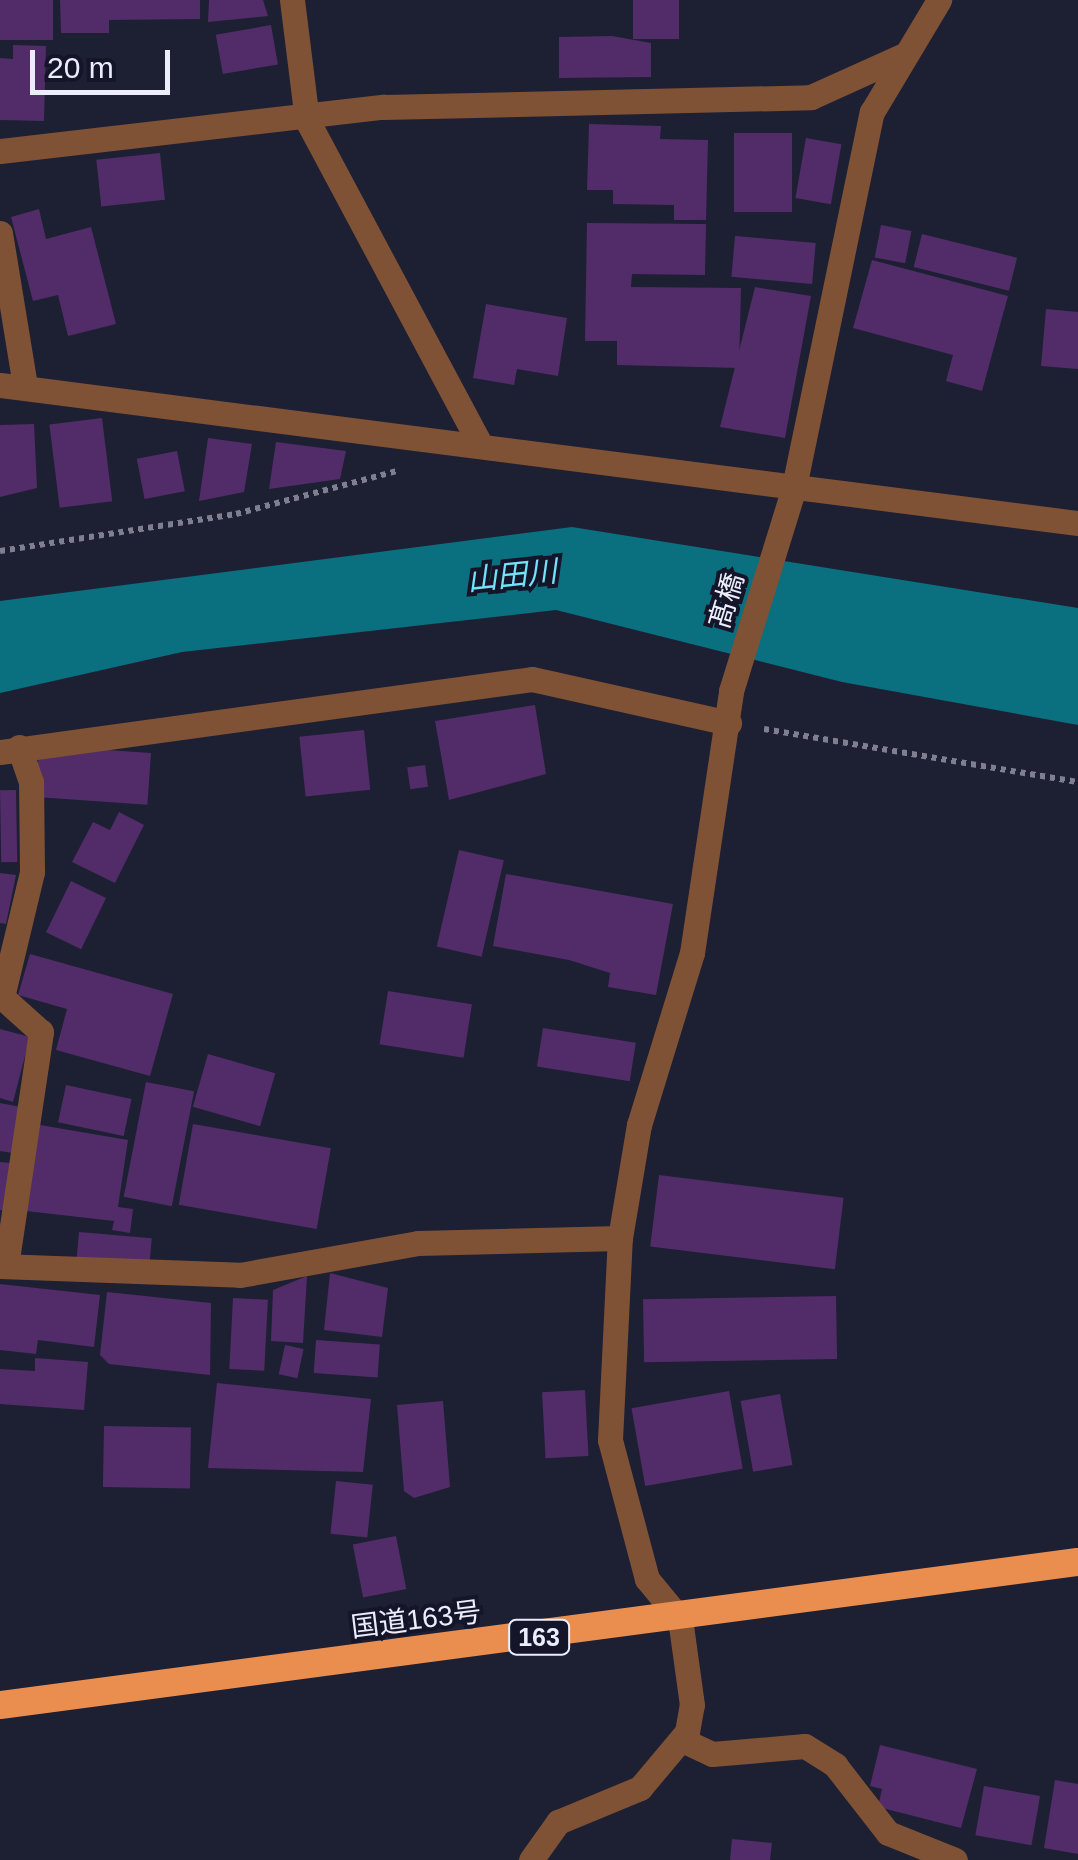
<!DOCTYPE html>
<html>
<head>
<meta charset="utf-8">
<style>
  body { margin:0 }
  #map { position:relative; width:1078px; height:1860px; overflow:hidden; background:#1d1f33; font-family:Helvetica,"Noto Sans JP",sans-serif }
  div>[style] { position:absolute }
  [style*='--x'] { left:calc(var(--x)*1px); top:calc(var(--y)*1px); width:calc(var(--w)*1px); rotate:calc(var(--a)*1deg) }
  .water>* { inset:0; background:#0a6f7f }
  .building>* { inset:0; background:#522c68; transform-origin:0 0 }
  .path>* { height:6px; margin-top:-3px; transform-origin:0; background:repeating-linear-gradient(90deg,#7e8091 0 5px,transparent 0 10px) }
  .minor>* { height:25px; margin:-12.5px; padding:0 12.5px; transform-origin:12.5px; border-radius:12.5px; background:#805235 }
  .tertiary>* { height:25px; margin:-12.5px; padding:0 12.5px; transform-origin:12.5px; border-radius:12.5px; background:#805235 }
  .trunk>* { height:28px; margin:-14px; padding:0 14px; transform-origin:14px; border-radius:14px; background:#ea8e50 }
  span { translate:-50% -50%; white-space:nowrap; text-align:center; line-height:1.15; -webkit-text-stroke:8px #141529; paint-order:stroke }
  .shield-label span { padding:2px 8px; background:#141529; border:2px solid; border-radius:8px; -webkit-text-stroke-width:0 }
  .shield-label { font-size:25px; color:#ebedfb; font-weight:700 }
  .street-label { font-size:28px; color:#ebedfb }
  .water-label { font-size:30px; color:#71e4fa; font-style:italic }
  .scale { position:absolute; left:30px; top:50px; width:140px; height:45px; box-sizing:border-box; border:5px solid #ebedfb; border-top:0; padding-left:12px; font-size:30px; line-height:35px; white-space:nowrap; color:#ebedfb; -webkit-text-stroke:8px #141529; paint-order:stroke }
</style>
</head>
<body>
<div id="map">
  <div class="water">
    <div style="clip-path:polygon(572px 527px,1078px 608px,1078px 725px,842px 682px,556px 610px,182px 652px,0 693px,0 601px)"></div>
  </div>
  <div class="building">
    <div style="left:0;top:0;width:53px;height:40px"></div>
    <div style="clip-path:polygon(60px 0,200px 0,200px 19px,109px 20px,109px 33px,61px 33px)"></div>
    <div style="clip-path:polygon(209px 0,263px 0,268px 16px,208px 22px)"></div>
    <div style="left:633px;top:0;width:46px;height:39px"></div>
    <div style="left:271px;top:25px;width:40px;height:56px;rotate:80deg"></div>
    <div style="clip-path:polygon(612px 36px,651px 43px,651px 77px,559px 78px,559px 37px)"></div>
    <div style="clip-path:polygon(13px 45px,46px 46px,44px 121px,0 120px,0 58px,13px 59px)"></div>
    <div style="clip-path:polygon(589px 124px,661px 126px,660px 139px,708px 140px,706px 220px,674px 220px,674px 205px,613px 204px,613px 190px,587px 190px)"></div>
    <div style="left:734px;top:133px;width:58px;height:79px"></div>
    <div style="left:806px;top:138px;width:36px;height:61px;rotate:10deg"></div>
    <div style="left:160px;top:153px;width:47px;height:64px;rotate:84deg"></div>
    <div style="clip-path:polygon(39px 209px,46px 239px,91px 227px,116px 324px,68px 336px,58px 295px,33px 301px,11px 217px)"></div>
    <div style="clip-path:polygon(587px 223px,706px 224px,705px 275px,632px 274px,631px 287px,741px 288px,739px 368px,617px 365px,617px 341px,585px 341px)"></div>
    <div style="left:881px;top:225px;width:31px;height:33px;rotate:11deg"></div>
    <div style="left:922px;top:234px;width:98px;height:34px;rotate:14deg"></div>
    <div style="left:735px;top:236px;width:81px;height:41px;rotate:5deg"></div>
    <div style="clip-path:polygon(872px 260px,1008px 296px,982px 391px,946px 381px,953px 355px,853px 328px)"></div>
    <div style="clip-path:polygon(755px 287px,811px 296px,785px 438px,720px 427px)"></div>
    <div style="clip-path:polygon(486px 304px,567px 318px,558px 376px,517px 369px,514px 385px,473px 378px)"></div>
    <div style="clip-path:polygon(1046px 309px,1078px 312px,1078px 369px,1041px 366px)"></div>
    <div style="left:102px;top:418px;width:84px;height:53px;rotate:83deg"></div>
    <div style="clip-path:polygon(34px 424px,37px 488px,0 497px,0 425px)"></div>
    <div style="clip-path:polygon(208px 438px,252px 444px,244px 492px,199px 501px)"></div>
    <div style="clip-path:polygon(276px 442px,346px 451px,340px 479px,269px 489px)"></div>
    <div style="left:177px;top:451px;width:41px;height:41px;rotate:79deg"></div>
    <div style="clip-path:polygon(535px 705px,546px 774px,449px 800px,435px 721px)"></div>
    <div style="left:364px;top:730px;width:60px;height:65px;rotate:84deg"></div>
    <div style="left:151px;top:753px;width:52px;height:112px;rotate:94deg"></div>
    <div style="left:425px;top:765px;width:22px;height:18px;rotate:82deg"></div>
    <div style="left:16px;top:790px;width:72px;height:16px;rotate:89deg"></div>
    <div style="clip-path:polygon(119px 812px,144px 825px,115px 883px,72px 862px,93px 822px,110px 830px)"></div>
    <div style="left:459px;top:850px;width:46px;height:99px;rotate:13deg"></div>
    <div style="clip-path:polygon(0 873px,16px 875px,6px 924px,0 923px)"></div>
    <div style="clip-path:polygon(506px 874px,673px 904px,656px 995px,608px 987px,610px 973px,569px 960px,493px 946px)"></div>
    <div style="left:71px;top:881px;width:39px;height:57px;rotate:26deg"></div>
    <div style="clip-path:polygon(30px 954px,173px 994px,150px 1076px,56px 1050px,67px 1009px,18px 995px)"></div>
    <div style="left:388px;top:991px;width:85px;height:54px;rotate:9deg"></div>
    <div style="left:543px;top:1028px;width:94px;height:39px;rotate:9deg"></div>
    <div style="clip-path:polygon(0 1029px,30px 1037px,13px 1102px,0 1098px)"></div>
    <div style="left:208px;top:1054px;width:70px;height:55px;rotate:16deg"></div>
    <div style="left:146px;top:1082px;width:49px;height:117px;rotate:11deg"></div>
    <div style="left:66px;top:1085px;width:67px;height:38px;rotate:12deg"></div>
    <div style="clip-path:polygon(0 1103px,21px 1107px,13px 1153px,0 1151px)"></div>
    <div style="left:193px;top:1124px;width:140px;height:82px;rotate:10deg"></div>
    <div style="clip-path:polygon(40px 1125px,128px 1140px,118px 1207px,133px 1209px,130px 1233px,112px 1230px,114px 1221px,26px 1211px)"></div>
    <div style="clip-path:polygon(0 1162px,11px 1163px,4px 1211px,0 1210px)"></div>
    <div style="left:659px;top:1175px;width:186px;height:72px;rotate:7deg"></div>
    <div style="left:79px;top:1232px;width:73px;height:29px;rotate:5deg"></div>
    <div style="clip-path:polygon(330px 1273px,388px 1288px,382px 1337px,324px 1330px)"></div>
    <div style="clip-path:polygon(307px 1276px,303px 1343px,271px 1341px,273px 1290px)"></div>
    <div style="clip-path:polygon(0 1284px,100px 1295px,94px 1347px,38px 1340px,36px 1354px,0 1350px)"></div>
    <div style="clip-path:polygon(107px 1292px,211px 1303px,210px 1375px,109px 1364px,100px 1355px)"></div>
    <div style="left:836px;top:1296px;width:63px;height:193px;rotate:89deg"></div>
    <div style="left:233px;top:1298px;width:35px;height:71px;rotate:3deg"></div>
    <div style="left:316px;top:1340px;width:64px;height:33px;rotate:4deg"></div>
    <div style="left:285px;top:1345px;width:19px;height:30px;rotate:12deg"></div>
    <div style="clip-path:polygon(35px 1358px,88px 1362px,84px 1410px,0 1404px,0 1369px,35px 1371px)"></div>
    <div style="clip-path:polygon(217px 1383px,371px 1399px,363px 1472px,208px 1468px)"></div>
    <div style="left:585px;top:1390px;width:66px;height:43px;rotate:87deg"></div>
    <div style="left:729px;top:1391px;width:79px;height:99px;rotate:80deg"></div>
    <div style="left:780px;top:1394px;width:72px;height:40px;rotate:80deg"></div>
    <div style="clip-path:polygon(443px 1401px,450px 1487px,414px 1498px,404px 1491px,397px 1405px)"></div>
    <div style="left:104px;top:1426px;width:87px;height:61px;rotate:1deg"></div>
    <div style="left:336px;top:1481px;width:37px;height:53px;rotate:6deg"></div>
    <div style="left:396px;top:1536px;width:54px;height:44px;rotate:79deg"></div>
    <div style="clip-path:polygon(880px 1745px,977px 1769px,961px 1828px,878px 1807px,882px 1789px,870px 1786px)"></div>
    <div style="clip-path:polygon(1055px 1780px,1078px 1784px,1078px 1854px,1044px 1848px)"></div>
    <div style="left:984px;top:1786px;width:57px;height:50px;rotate:10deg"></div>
    <div style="clip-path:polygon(732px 1839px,772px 1843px,770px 1860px,730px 1860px)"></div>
  </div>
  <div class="path">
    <div style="--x:0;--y:551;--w:239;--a:-8.9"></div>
    <div style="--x:236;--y:514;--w:167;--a:-15"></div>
    <div style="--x:764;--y:729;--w:318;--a:9.6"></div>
  </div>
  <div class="minor">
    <div style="--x:292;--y:0;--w:121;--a:82.9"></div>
    <div style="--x:307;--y:120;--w:367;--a:61.9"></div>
    <div style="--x:0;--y:151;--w:386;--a:-6.6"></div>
    <div style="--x:383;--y:107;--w:428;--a:-1.3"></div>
    <div style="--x:811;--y:97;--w:100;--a:-24.3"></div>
    <div style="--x:0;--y:233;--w:154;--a:80.7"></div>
    <div style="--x:0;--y:752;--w:537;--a:-7.81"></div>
    <div style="--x:532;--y:679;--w:202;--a:12.6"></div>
    <div style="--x:0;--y:1266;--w:240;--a:2.1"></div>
    <div style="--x:240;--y:1275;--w:181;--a:-10.2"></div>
    <div style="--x:418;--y:1243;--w:202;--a:-1.4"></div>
    <div style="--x:6;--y:1266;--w:237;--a:-81.5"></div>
    <div style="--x:41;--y:1032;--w:52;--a:-138.1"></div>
    <div style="--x:2;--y:997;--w:129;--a:-76.5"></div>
    <div style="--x:32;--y:872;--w:90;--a:-90.6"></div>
    <div style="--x:31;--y:782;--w:37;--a:-109"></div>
    <div style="--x:682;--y:1740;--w:33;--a:25"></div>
    <div style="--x:712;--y:1754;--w:93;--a:-4.9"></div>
    <div style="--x:805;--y:1746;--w:36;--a:32"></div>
    <div style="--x:835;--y:1765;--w:86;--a:52.1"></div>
    <div style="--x:888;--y:1833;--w:72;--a:21.9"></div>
    <div style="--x:531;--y:1860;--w:47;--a:-54.6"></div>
    <div style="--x:558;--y:1822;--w:89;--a:-22.5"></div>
    <div style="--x:640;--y:1788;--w:73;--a:-50"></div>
    <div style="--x:687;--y:1732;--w:27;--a:-80"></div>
    <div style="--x:692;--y:1705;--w:87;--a:-97.9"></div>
    <div style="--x:680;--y:1619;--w:52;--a:-129.5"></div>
    <div style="--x:647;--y:1579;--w:144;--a:-104.9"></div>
    <div style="--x:610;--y:1440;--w:202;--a:-87.2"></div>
    <div style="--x:620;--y:1238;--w:115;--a:-80.5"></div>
    <div style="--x:639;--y:1125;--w:180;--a:-72.9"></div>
    <div style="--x:692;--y:953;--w:265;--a:-81.5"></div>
    <div style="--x:731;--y:691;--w:214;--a:-72.8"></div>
    <div style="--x:794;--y:487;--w:383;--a:-78.3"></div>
    <div style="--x:872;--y:112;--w:131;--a:-59.1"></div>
  </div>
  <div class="tertiary">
    <div style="--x:0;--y:385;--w:1087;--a:7.3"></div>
  </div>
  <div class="trunk">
    <div style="--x:0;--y:1705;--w:1087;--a:-7.56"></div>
  </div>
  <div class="shield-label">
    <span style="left:539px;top:1637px">163</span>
  </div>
  <div class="street-label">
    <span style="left:727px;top:601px;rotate:-73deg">髙橋</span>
    <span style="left:416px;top:1620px;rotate:-7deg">国道163号</span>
  </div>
  <div class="water-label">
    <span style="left:512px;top:576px;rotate:-6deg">山田川</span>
  </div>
  <div class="scale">20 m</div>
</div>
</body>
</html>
